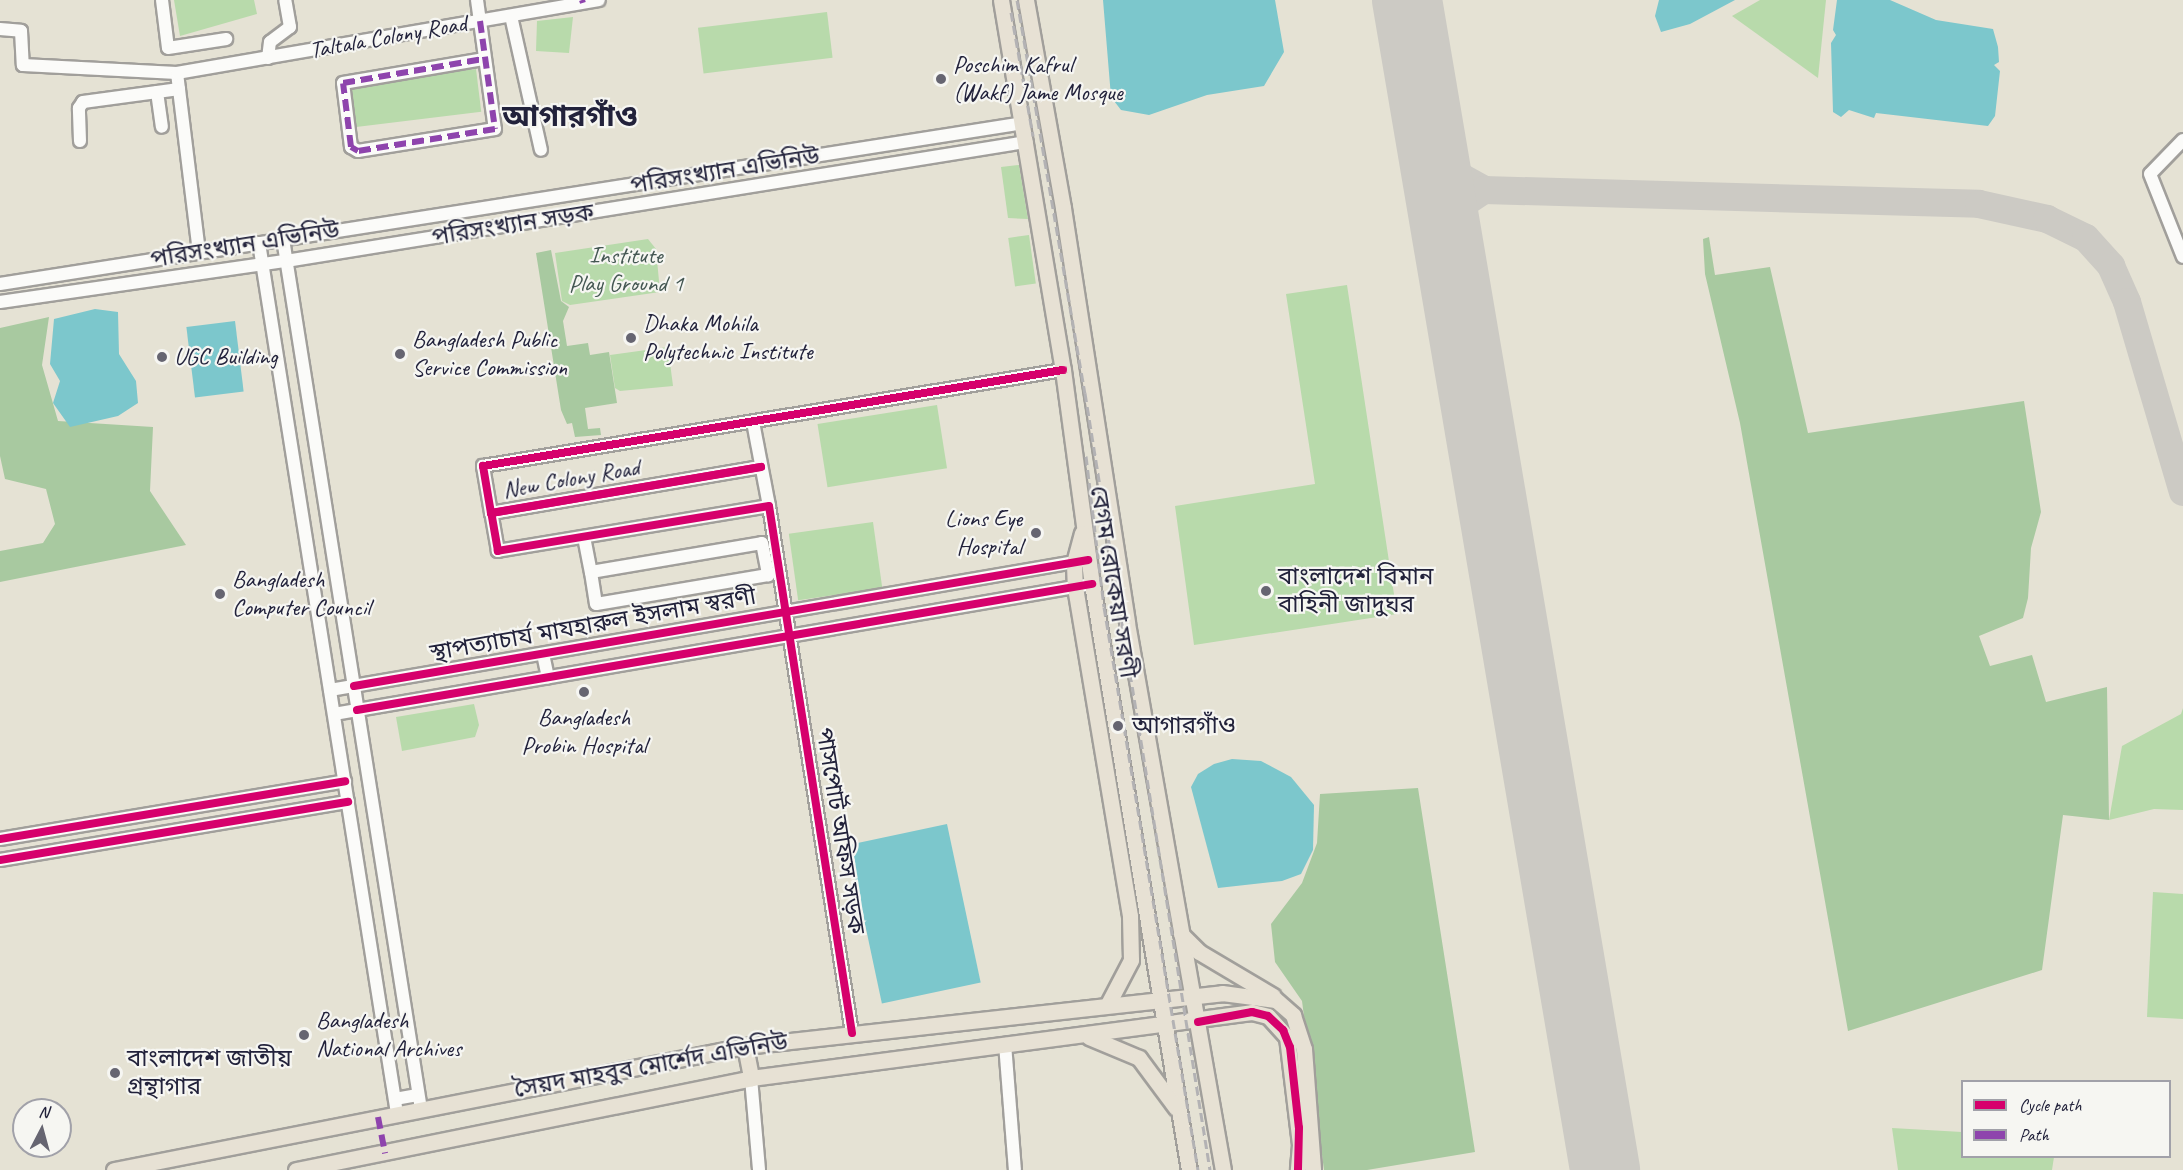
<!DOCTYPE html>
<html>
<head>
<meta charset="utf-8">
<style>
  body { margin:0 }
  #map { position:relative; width:2183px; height:1170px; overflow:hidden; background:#e5e2d4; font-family:Caveat,"Noto Sans Bengali",sans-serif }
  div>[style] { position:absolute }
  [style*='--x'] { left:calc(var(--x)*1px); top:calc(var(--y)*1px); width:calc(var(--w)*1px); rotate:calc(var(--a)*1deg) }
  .green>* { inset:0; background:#b8daab; transform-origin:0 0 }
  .forest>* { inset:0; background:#a8c9a0 }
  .water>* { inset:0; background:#7cc7cc; transform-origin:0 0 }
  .taxiway>* { height:28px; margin:-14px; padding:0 14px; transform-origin:14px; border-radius:14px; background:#cccac4 }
  .runway>* { height:70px; margin:-35px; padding:0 35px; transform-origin:35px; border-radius:35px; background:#cccac4 }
  .roads { filter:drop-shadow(2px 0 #a19f9b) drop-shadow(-2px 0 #a19f9b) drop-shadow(0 2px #a19f9b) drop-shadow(0 -2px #a19f9b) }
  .minor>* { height:12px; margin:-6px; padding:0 6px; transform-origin:6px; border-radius:6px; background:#fbfbf9 }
  .major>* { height:15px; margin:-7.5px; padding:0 7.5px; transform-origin:7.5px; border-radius:7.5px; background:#e7e1d4 }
  .rail>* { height:3px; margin-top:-1.5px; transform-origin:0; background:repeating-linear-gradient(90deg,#b3b2b4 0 9px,transparent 0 13.5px) }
  .quiet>* { height:6px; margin-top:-3px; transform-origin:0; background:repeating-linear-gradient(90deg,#8e44ad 0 12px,transparent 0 18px) }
  .cycleway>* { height:8px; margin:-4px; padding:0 4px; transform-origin:4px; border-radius:4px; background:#d6006c }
  .dots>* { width:16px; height:16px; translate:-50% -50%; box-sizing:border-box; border:3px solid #f6f6f2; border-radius:50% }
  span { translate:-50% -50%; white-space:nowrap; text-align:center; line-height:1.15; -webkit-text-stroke:4.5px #f6f6f2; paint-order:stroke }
  .street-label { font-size:24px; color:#22223b }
  .poi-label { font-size:24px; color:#22223b }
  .left { translate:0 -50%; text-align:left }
  .right { translate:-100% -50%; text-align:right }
  .park-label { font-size:24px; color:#445752 }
  .district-label { font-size:30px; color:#22223b; font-weight:700 }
  .legend { position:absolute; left:1961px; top:1080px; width:210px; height:78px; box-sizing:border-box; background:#f6f6f2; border:2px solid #a1a1a9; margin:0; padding:8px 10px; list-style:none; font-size:18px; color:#22223b }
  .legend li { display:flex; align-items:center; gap:12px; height:30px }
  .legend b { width:30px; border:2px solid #a1a1a9 }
  .north { position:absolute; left:12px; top:1098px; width:60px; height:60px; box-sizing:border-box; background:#f6f6f2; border:2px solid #a1a1a9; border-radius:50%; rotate:6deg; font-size:16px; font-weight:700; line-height:24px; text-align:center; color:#22223b }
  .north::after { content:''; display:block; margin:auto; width:21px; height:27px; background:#666571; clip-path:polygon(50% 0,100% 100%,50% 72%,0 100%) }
</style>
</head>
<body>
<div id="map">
  <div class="green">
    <div style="clip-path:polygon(174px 0,254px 0,257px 14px,180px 36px)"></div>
    <div style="clip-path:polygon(1760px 0,1826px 0,1818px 78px,1732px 16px)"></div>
    <div style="left:827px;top:12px;width:46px;height:130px;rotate:83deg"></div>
    <div style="clip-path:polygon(573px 17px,569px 53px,536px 51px,537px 21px)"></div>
    <div style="left:476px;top:69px;width:43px;height:126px;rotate:83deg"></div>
    <div style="clip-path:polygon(1019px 165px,1028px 219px,1008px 218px,1001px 167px)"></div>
    <div style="left:1029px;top:235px;width:49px;height:21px;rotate:82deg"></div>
    <div style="clip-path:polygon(648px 239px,656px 249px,660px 292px,570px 305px,562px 301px,555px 253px)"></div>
    <div style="clip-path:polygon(1347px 285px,1397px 614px,1194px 645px,1175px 506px,1315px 484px,1286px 294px)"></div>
    <div style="clip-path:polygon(668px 347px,673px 386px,620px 391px,615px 388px,610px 355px)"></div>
    <div style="left:937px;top:405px;width:64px;height:121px;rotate:81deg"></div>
    <div style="left:873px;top:522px;width:67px;height:85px;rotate:82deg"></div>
    <div style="clip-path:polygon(474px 704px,479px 725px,475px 737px,402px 751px,396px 717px)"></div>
    <div style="clip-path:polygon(2183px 708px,2183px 810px,2154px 809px,2109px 820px,2122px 746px,2181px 714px)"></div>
    <div style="clip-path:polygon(2153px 892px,2183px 894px,2183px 1019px,2147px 1017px)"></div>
    <div style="clip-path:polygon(1892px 1128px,1962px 1132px,1962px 1156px,2054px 1157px,2052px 1170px,1898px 1170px)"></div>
  </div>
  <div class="forest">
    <div style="clip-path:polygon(1709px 237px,1715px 275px,1770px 267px,1808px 433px,2024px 401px,2041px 512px,2031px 548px,2028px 598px,2023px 618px,1979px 636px,1990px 666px,2032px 655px,2046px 702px,2107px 687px,2109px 820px,2063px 815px,2042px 970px,1848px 1031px,1740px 423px,1705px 274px,1703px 239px)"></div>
    <div style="clip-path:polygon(551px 250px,561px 301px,569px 307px,563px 321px,567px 346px,588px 343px,590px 355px,609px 352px,617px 403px,585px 408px,588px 429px,600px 428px,601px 435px,575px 437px,572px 423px,567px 424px,561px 410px,536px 253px)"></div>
    <div style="clip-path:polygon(49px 317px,42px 365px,58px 421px,153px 427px,150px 491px,186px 545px,0 582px,0 551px,43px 543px,55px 524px,46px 489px,5px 479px,0 456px,0 328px)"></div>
    <div style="clip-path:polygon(1418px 788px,1475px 1152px,1367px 1170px,1324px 1170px,1302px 1001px,1275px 962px,1271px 924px,1302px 883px,1317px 843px,1320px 794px)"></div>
  </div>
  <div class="water">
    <div style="clip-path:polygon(1103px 0,1275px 0,1284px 52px,1264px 86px,1207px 95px,1149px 115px,1121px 110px,1111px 97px)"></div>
    <div style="clip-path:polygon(1659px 0,1735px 0,1690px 24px,1661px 32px,1655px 16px)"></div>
    <div style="clip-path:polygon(1837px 0,1890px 0,1936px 20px,1993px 29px,1998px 47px,1999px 62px,1994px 65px,2000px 71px,1995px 116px,1988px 126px,1876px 113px,1874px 118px,1849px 110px,1841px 117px,1833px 112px,1831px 43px,1836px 35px,1833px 30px)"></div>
    <div style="clip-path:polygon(95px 309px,118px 312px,119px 354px,136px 381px,138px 403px,118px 416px,70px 427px,53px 403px,60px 381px,50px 364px,54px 319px)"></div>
    <div style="left:235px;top:321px;width:71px;height:49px;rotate:83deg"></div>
    <div style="clip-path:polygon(1232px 759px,1261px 761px,1291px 777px,1314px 805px,1313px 850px,1301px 874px,1282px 881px,1218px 888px,1191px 787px,1198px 774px,1214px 764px)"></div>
    <div style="left:947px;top:824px;width:162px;height:101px;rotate:78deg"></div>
  </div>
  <div class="taxiway">
    <div style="--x:1432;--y:147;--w:42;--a:46"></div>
    <div style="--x:1461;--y:177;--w:26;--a:29"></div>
    <div style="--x:1446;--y:233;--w:30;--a:-63"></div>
    <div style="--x:1460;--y:206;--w:29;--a:-34"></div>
    <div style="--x:1484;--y:190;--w:495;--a:1.6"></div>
    <div style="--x:1979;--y:204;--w:70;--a:12.4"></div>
    <div style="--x:2047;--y:219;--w:43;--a:26"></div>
    <div style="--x:2086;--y:238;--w:38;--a:48"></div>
    <div style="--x:2111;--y:266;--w:39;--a:66"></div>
    <div style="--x:2127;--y:302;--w:198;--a:73.6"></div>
  </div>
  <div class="runway">
    <div style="--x:1407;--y:0;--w:1187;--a:80.39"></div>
  </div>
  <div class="roads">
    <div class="minor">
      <div style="--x:162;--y:0;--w:48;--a:82.9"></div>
      <div style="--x:168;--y:48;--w:59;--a:-8.8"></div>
      <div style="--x:477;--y:0;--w:130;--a:82.1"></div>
      <div style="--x:495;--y:129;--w:139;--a:170.9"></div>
      <div style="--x:358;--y:151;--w:8;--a:-150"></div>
      <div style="--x:351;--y:147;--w:64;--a:-97.1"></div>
      <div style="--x:343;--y:83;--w:142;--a:-9.7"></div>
      <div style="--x:511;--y:16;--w:137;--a:77.4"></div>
      <div style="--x:0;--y:29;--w:21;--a:5"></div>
      <div style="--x:21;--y:31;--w:34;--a:87"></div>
      <div style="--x:23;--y:65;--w:154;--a:3"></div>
      <div style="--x:177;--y:73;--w:179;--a:83"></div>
      <div style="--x:268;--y:58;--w:16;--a:-83"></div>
      <div style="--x:270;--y:42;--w:25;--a:-37"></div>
      <div style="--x:290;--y:27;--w:27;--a:-100"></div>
      <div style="--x:177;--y:73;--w:428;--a:-9.8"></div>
      <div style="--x:157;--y:92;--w:35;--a:82"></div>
      <div style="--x:2183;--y:140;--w:47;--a:134.1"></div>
      <div style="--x:2150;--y:174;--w:89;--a:68.3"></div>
      <div style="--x:80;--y:141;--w:33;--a:-92"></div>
      <div style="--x:79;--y:108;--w:7;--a:-56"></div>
      <div style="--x:83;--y:102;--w:97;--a:-7.7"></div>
      <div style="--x:283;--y:239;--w:881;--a:80.99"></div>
      <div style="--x:259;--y:243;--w:881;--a:80.99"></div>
      <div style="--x:0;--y:284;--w:1036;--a:-8.94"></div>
      <div style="--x:0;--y:302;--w:289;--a:-8.2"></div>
      <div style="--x:286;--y:261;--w:750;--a:-9.14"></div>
      <div style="--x:753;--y:422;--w:86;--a:79.2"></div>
      <div style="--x:584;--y:537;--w:36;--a:79"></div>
      <div style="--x:591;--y:572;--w:173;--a:-9.6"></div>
      <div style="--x:762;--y:543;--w:33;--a:79"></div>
      <div style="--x:768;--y:575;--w:174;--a:170.4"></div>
      <div style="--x:596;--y:604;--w:32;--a:-99"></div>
      <div style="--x:543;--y:654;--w:24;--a:78"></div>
      <div style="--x:330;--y:690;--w:762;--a:-9.75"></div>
      <div style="--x:334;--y:714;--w:769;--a:-9.73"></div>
      <div style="--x:0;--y:839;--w:350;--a:-9.5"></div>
      <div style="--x:0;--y:860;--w:353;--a:-9.5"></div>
      <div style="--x:852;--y:1033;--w:533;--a:-98.95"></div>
      <div style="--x:769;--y:506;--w:275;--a:170.6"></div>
      <div style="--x:498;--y:551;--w:39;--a:-100"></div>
      <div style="--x:491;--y:513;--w:274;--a:-9.7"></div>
      <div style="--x:761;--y:467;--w:274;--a:170.3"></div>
      <div style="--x:491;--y:513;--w:48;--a:-99.7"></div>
      <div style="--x:483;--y:466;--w:588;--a:-9.4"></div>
      <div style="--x:1005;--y:1044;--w:126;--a:85.5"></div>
      <div style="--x:751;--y:1078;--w:92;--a:85"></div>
      <div style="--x:395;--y:1099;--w:23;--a:-10"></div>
    </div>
    <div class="major">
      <div style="--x:1001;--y:0;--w:375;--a:80.5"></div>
      <div style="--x:1063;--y:370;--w:216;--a:82.3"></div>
      <div style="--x:1092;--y:584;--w:594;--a:80.6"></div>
      <div style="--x:1026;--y:0;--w:211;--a:79.9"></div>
      <div style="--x:1063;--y:208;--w:420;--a:81.2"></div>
      <div style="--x:1127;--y:623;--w:555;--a:80.05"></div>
      <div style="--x:1082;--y:533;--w:31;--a:105"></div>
      <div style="--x:1074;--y:563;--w:24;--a:88"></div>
      <div style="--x:1075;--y:587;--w:334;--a:80.5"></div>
      <div style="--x:1130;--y:916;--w:44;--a:88.7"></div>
      <div style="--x:1131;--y:960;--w:50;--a:117.6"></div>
      <div style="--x:1181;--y:934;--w:25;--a:45"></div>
      <div style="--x:1199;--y:952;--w:86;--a:30.7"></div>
      <div style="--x:1089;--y:1037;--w:54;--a:22.8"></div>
      <div style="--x:1139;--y:1058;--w:62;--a:53.5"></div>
      <div style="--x:745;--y:1046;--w:33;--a:79"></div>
      <div style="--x:114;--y:1170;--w:643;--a:-11.12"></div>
      <div style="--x:745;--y:1046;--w:480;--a:-6.3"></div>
      <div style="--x:1222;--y:993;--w:54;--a:7.4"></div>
      <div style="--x:1276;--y:1000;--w:23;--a:41"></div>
      <div style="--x:1293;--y:1015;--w:36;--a:72"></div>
      <div style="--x:1304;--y:1049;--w:121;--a:85.7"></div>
      <div style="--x:296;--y:1170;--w:464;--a:-11.4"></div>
      <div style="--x:751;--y:1078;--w:505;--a:-7.5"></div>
      <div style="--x:1252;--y:1012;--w:16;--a:14"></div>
      <div style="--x:1268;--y:1016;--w:28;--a:48"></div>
      <div style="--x:1287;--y:1037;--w:109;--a:83.1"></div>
      <div style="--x:1300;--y:1145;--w:25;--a:95"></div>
    </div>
  </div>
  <div class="rail">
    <div style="--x:1017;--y:0;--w:399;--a:80.2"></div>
    <div style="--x:1085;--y:393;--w:787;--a:80.86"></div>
    <div style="--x:1011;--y:12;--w:126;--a:79.9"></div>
    <div style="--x:1086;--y:456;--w:152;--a:83.2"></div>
    <div style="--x:1104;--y:607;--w:571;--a:80.52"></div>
  </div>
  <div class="quiet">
    <div style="--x:582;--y:0;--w:3;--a:72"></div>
    <div style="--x:480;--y:21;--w:109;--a:82.1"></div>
    <div style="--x:495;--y:129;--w:139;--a:170.9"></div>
    <div style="--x:358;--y:151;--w:8;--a:-150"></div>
    <div style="--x:351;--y:147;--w:64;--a:-97.1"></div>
    <div style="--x:343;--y:83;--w:142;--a:-9.7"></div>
    <div style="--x:378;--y:1117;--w:37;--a:79"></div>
  </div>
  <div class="cycleway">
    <div style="--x:354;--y:686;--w:745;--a:-9.74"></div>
    <div style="--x:357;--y:710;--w:746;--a:-9.73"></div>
    <div style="--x:0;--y:839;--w:350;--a:-9.5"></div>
    <div style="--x:0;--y:860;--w:353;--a:-9.5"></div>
    <div style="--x:1198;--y:1022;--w:55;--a:-10.5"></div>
    <div style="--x:1252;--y:1012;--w:16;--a:14"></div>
    <div style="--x:1268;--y:1016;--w:21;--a:43"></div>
    <div style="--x:1283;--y:1030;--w:18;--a:68"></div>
    <div style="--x:1290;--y:1047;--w:81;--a:83.7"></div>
    <div style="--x:1299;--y:1128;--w:42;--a:91.4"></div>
    <div style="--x:852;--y:1033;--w:533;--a:-98.95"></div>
    <div style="--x:769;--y:506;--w:275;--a:170.6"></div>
    <div style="--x:498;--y:551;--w:39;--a:-100"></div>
    <div style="--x:491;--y:513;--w:274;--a:-9.7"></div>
    <div style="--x:761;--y:467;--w:274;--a:170.3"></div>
    <div style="--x:491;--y:513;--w:48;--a:-99.7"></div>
    <div style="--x:483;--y:466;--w:588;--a:-9.4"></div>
  </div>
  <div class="dots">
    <div style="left:941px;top:79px;background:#666571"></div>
    <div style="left:631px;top:338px;background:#666571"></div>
    <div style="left:400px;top:354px;background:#666571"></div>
    <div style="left:162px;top:357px;background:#666571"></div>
    <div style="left:1036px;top:533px;background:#666571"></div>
    <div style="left:1266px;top:591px;background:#666571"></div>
    <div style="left:220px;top:594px;background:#666571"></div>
    <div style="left:584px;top:692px;background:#666571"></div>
    <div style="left:1118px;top:726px;background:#666571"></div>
    <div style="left:304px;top:1035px;background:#666571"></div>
    <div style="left:115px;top:1073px;background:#666571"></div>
  </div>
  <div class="street-label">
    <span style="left:388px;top:37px;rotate:-10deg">Taltala Colony Road</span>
    <span style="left:725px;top:171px;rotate:-9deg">পরিসংখ্যান এভিনিউ</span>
    <span style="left:513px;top:225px;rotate:-9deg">পরিসংখ্যান সড়ক</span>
    <span style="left:245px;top:245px;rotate:-9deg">পরিসংখ্যান এভিনিউ</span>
    <span style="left:571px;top:479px;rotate:-10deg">New Colony Road</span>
    <span style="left:1113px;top:582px;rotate:81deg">বেগম রোকেয়া সরণী</span>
    <span style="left:593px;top:625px;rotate:-10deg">স্থাপত্যাচার্য মাযহারুল ইসলাম স্বরণী</span>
    <span style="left:840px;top:831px;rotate:81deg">পাসপোর্ট অফিস সড়ক</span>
    <span style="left:651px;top:1066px;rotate:-10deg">সৈয়দ মাহবুব মোর্শেদ এভিনিউ</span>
  </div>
  <div class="poi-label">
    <span class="left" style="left:953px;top:79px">Poschim Kafrul<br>(Wakf) Jame Mosque</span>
    <span class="left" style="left:643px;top:338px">Dhaka Mohila<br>Polytechnic Institute</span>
    <span class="left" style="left:412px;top:354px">Bangladesh Public<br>Service Commission</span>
    <span class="left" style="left:174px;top:357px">UGC Building</span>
    <span class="right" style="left:1022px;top:533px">Lions Eye<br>Hospital</span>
    <span class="left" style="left:1278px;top:591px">বাংলাদেশ বিমান<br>বাহিনী জাদুঘর</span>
    <span class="left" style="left:232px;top:594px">Bangladesh<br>Computer Council</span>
    <span style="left:584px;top:732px">Bangladesh<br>Probin Hospital</span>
    <span class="left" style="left:1132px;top:726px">আগারগাঁও</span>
    <span class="left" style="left:316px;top:1035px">Bangladesh<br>National Archives</span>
    <span class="left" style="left:127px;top:1073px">বাংলাদেশ জাতীয়<br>গ্রন্থাগার</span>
  </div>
  <div class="park-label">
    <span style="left:626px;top:270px">Institute<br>Play Ground 1</span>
  </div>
  <div class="district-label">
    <span style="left:570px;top:116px">আগারগাঁও</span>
  </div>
  <ul class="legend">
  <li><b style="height:8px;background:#d6006c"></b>Cycle path</li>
  <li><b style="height:8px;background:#8e44ad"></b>Path</li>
  </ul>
  <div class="north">N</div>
</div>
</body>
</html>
